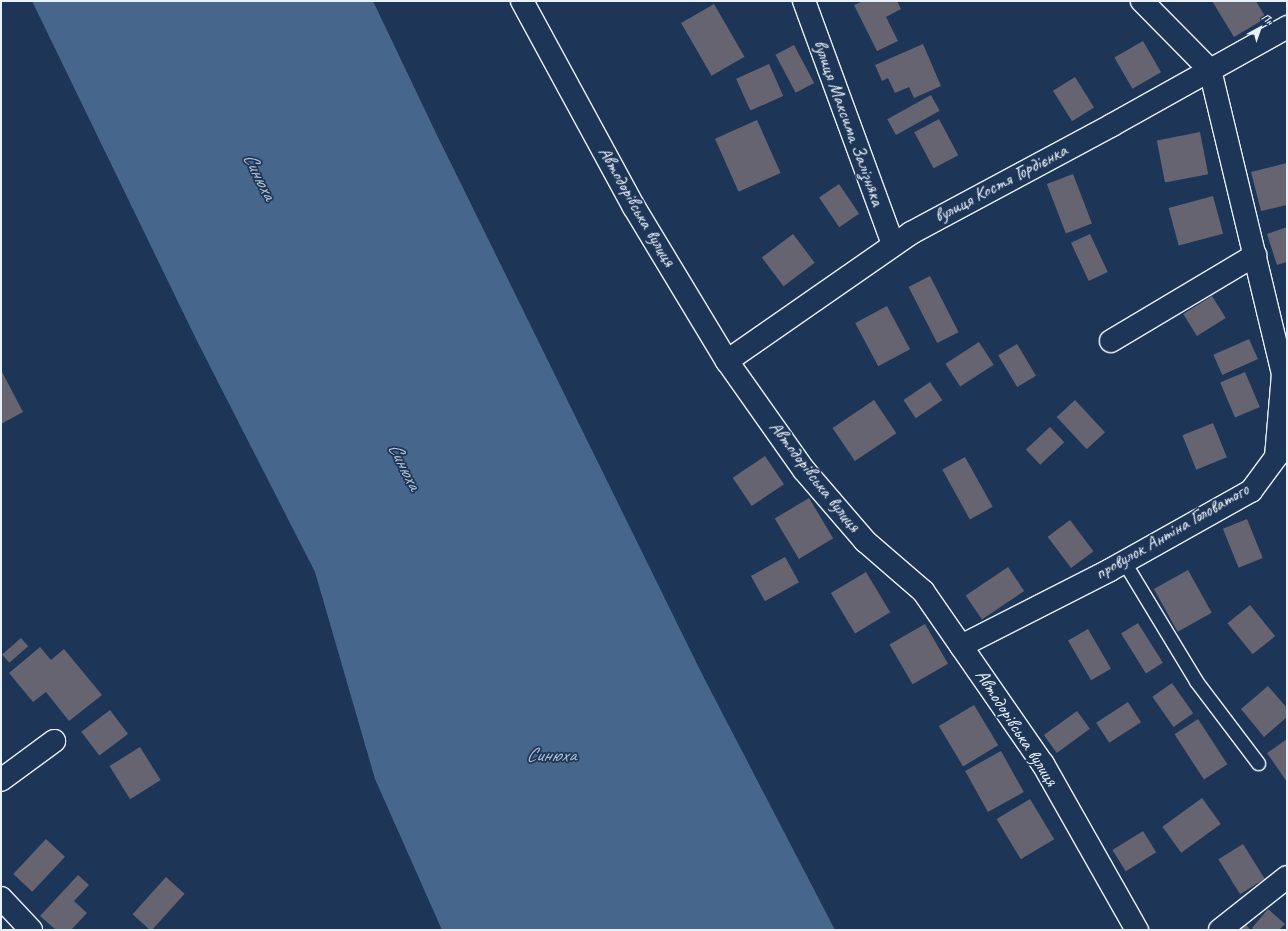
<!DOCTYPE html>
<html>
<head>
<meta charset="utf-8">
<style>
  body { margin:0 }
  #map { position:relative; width:1288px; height:931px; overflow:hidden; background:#1d3557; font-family:Caveat,sans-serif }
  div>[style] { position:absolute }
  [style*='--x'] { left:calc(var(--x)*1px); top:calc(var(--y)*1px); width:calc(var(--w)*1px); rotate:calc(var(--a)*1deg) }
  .water>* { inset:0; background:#47668c }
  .building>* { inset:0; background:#666471; transform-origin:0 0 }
  .roads { filter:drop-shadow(1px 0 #e8f1f8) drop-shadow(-1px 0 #e8f1f8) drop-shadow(0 1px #e8f1f8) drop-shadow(0 -1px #e8f1f8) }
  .service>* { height:13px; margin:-6.5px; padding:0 6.5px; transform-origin:6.5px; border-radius:6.5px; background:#1d3557 }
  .minor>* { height:22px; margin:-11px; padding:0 11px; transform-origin:11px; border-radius:11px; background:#1d3557 }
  span { translate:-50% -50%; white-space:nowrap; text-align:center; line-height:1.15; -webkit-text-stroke:3.5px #1d3557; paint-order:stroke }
  .street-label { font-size:19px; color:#e8f1f8 }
  .water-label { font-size:20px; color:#b0c0d2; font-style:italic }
  .frame { position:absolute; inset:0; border:2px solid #e8f1f8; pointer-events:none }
  .north { position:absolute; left:1240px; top:8px; width:40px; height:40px; -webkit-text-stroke:3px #1d3557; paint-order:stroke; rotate:40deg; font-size:11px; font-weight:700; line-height:16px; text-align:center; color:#e8f1f8 }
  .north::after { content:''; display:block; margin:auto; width:14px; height:18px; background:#e8f1f8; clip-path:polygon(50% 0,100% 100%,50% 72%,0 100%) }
</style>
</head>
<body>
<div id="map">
  <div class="water">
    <div style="clip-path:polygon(32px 1px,373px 1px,434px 129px,703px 676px,835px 930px,442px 930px,375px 779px,315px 572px,196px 339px)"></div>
  </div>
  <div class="building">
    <div style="clip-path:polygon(863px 1px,897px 1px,901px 9px,886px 17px,898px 41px,877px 51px,854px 5px)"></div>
    <div style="clip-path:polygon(1212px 1px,1256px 1px,1266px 18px,1234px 37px)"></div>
    <div style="left:714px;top:4px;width:61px;height:38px;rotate:60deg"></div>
    <div style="left:1143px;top:41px;width:36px;height:33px;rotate:60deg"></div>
    <div style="clip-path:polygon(923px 44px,941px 86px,914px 98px,909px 87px,895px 93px,888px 78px,882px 81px,875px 65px)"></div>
    <div style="left:794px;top:45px;width:43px;height:21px;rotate:62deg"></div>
    <div style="left:769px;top:64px;width:35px;height:36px;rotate:66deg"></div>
    <div style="left:1075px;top:77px;width:36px;height:26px;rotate:58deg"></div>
    <div style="left:931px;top:95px;width:18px;height:50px;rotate:61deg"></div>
    <div style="left:939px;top:119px;width:41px;height:28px;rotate:62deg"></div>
    <div style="left:757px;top:120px;width:58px;height:46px;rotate:66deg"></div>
    <div style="left:1200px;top:132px;width:43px;height:44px;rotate:79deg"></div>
    <div style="clip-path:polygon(1287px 163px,1287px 205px,1261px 211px,1251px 172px)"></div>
    <div style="left:1073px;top:174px;width:53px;height:28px;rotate:69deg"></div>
    <div style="left:839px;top:184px;width:36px;height:24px;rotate:56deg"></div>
    <div style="left:1213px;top:196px;width:39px;height:46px;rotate:75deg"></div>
    <div style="clip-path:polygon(1287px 227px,1287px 262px,1277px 265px,1267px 234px)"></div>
    <div style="left:793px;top:234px;width:36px;height:39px;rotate:53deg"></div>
    <div style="left:1090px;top:234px;width:42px;height:21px;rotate:65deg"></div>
    <div style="left:930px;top:276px;width:63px;height:24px;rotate:63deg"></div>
    <div style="left:1212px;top:296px;width:26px;height:34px;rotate:58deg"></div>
    <div style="left:887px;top:306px;width:49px;height:36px;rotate:62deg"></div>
    <div style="left:1249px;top:339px;width:22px;height:39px;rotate:66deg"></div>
    <div style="left:979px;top:342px;width:27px;height:40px;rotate:57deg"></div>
    <div style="left:1017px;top:344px;width:37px;height:22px;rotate:59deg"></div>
    <div style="clip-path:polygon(1px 370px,23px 412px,1px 424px)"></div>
    <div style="left:1245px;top:372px;width:38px;height:27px;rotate:67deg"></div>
    <div style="left:930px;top:382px;width:22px;height:32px;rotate:56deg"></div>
    <div style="left:874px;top:400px;width:40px;height:50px;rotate:56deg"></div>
    <div style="left:1075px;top:400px;width:44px;height:25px;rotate:47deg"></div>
    <div style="left:1213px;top:423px;width:37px;height:33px;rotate:68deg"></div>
    <div style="left:1050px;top:427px;width:21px;height:33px;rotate:47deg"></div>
    <div style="left:765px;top:456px;width:34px;height:39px;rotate:56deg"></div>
    <div style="left:965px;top:457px;width:57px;height:26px;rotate:61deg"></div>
    <div style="left:809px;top:498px;width:47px;height:40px;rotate:59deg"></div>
    <div style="left:1247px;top:519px;width:42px;height:26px;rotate:68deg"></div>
    <div style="left:1070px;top:520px;width:39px;height:28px;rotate:53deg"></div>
    <div style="left:785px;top:557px;width:29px;height:39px;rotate:61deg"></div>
    <div style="left:1008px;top:567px;width:29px;height:51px;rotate:56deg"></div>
    <div style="left:1188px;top:570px;width:49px;height:39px;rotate:61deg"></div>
    <div style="left:866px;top:572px;width:47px;height:41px;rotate:59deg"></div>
    <div style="left:1250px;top:605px;width:40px;height:29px;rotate:51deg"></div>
    <div style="left:1138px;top:623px;width:47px;height:20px;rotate:58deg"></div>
    <div style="left:925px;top:624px;width:46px;height:41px;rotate:60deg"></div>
    <div style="left:1088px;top:629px;width:46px;height:23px;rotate:60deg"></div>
    <div style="left:21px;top:638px;width:11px;height:25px;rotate:49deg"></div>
    <div style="clip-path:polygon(40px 647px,51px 660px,64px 649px,102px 695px,69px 721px,46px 692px,33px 702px,9px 673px)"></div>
    <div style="left:1172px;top:683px;width:37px;height:24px;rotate:55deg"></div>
    <div style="clip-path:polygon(1268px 686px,1287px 708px,1287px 717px,1264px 737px,1241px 709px)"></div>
    <div style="left:1128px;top:702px;width:24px;height:38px;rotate:57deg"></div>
    <div style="left:974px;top:705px;width:47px;height:41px;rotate:59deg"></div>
    <div style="left:110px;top:710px;width:30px;height:36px;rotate:53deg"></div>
    <div style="left:1077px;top:711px;width:22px;height:41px;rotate:54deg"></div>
    <div style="left:1198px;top:719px;width:54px;height:28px;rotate:57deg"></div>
    <div style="clip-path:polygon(1287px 739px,1287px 782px,1267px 753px)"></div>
    <div style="left:140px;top:747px;width:39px;height:36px;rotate:58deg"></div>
    <div style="left:1001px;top:751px;width:47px;height:41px;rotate:61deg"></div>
    <div style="left:1202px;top:798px;width:32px;height:49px;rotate:54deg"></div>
    <div style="left:1030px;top:799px;width:47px;height:39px;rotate:59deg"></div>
    <div style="left:1143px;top:831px;width:25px;height:36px;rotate:58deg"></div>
    <div style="left:46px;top:839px;width:26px;height:48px;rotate:43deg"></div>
    <div style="left:1243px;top:844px;width:41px;height:29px;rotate:58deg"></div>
    <div style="clip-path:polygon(78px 875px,89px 885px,74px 901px,87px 913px,71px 930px,56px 930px,40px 916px)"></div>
    <div style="left:166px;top:877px;width:25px;height:50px;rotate:42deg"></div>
    <div style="clip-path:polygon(1268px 909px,1285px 924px,1279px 930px,1255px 930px,1252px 928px)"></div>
    <div style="clip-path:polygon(1246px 924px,1250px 930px,1238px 930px)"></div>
  </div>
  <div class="roads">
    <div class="service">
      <div style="--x:1124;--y:562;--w:139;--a:58.8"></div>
      <div style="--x:1196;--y:681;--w:103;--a:52.9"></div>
    </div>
    <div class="minor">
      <div style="--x:522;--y:1;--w:234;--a:61.5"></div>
      <div style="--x:634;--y:207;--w:180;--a:58.9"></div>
      <div style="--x:727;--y:361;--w:133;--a:54.8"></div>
      <div style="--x:804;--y:470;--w:94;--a:49.3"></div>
      <div style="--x:865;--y:541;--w:77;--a:40.8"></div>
      <div style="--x:923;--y:591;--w:211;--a:55.3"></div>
      <div style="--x:1043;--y:764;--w:191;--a:60.5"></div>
      <div style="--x:804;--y:1;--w:259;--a:69.9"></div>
      <div style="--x:1111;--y:341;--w:168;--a:-30.8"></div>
      <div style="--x:727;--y:361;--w:224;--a:-34.8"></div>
      <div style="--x:911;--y:233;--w:228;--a:-28.2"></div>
      <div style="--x:1112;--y:125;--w:201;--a:-29.2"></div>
      <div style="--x:961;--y:646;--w:167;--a:-27"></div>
      <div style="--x:1110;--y:570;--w:162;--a:-29.3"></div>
      <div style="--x:1251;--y:491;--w:42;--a:-53.7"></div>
      <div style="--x:1276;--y:457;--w:83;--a:-85.2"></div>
      <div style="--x:1283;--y:374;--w:313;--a:-103.5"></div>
      <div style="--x:1210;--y:70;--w:97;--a:-134.6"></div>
      <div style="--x:1;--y:780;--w:66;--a:-36.3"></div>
      <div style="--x:1;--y:898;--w:44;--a:46.8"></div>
      <div style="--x:1220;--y:930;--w:85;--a:-38.3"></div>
    </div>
  </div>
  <div class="street-label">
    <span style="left:848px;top:123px;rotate:70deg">вулиця Максима Залізняка</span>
    <span style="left:1001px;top:184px;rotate:-28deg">вулиця Костя Гордієнка</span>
    <span style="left:636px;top:207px;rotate:60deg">Автодорівська вулиця</span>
    <span style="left:814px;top:477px;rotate:52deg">Автодорівська вулиця</span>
    <span style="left:1172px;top:532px;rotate:-30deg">провулок Антіна Головатого</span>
    <span style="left:1016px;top:728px;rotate:57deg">Автодорівська вулиця</span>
  </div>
  <div class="water-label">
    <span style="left:260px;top:176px;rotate:63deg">Синюха</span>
    <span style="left:405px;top:466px;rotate:63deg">Синюха</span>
    <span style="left:551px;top:754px">Синюха</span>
  </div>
  <div class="frame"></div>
  <div class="north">Пн</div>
</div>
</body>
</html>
